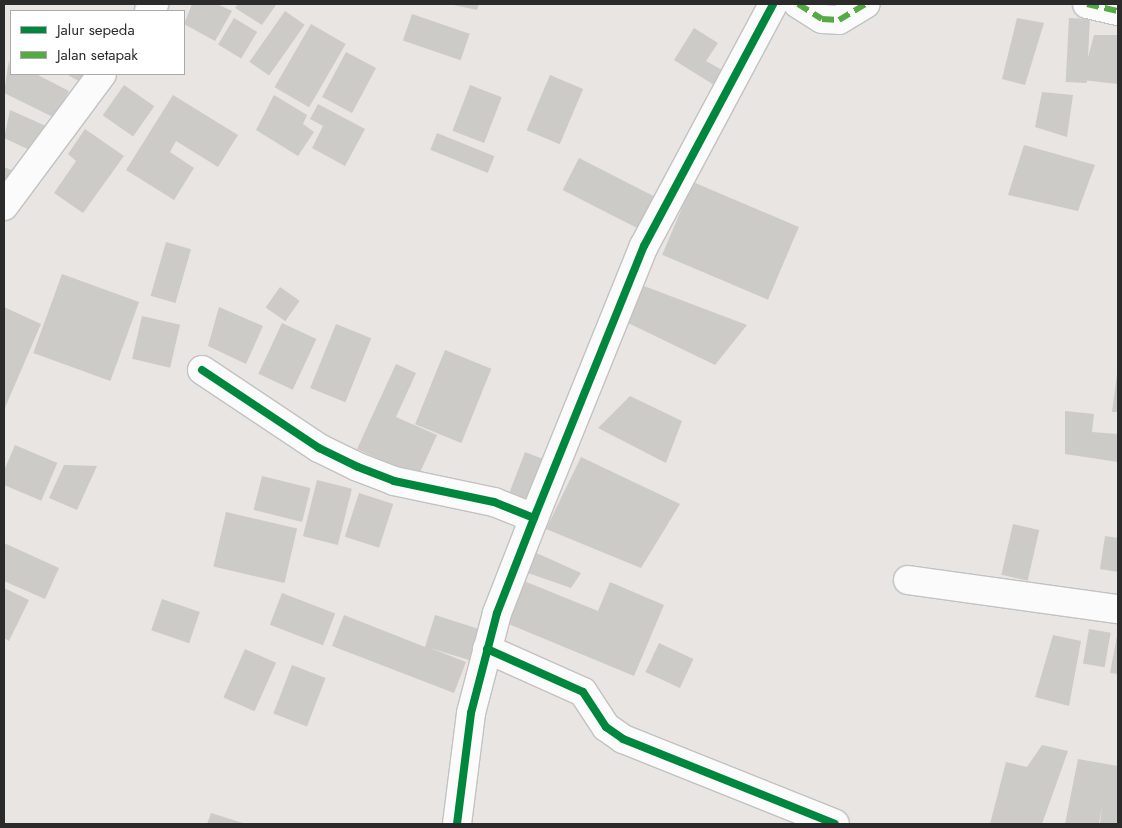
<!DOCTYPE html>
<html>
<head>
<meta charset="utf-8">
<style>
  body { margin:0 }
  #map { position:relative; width:1122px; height:828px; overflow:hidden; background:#e8e5e2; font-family:Jost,sans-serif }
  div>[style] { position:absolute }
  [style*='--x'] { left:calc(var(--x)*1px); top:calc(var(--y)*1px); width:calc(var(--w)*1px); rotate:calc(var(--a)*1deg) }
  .building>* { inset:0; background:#cdcbc8; transform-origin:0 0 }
  .roads { filter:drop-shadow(1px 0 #c2c2c2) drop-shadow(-1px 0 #c2c2c2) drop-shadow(0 1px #c2c2c2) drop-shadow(0 -1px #c2c2c2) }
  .minor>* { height:28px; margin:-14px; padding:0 14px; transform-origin:14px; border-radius:14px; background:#fcfbfb }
  .quiet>* { height:6px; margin-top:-3px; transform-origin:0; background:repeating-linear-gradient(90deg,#54ab44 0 12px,transparent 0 18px) }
  .cycleway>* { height:8px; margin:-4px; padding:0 4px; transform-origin:4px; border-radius:4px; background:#00873e }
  span { translate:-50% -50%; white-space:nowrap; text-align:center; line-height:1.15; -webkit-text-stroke:5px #fff; paint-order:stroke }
  .frame { position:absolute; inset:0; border:5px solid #2b2b2b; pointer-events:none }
  .legend { position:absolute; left:10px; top:10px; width:175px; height:65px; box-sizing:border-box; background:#fff; border:1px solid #aaa; margin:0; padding:6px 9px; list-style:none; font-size:15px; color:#2b2b2b }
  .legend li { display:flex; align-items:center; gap:10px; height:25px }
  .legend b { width:25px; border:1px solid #aaa }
</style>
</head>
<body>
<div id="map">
  <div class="building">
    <div style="clip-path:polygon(192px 4px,217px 4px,232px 11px,215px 41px,184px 24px)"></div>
    <div style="clip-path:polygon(238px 4px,274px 4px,276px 5px,262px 25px,235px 8px)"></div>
    <div style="clip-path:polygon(449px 4px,479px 4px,477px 10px)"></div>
    <div style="left:285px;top:11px;width:24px;height:62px;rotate:35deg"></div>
    <div style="left:412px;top:14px;width:61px;height:28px;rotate:19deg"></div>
    <div style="left:234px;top:18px;width:27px;height:31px;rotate:31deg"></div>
    <div style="clip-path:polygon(1017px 18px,1044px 23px,1025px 85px,1002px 79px)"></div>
    <div style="left:1069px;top:18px;width:21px;height:64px;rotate:3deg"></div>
    <div style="left:311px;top:24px;width:40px;height:73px;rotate:30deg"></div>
    <div style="clip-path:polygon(694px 28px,718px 43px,706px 61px,722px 70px,714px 85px,674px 60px)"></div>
    <div style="clip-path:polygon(1094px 35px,1118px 35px,1118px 84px,1082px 80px)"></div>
    <div style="left:346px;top:52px;width:34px;height:51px;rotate:28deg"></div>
    <div style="clip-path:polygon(9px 60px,11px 74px,36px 74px,69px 91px,55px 118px,4px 93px)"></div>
    <div style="clip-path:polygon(66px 74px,92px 74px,86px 85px)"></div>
    <div style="left:550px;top:75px;width:36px;height:60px;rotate:23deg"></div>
    <div style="left:124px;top:85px;width:37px;height:37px;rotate:35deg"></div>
    <div style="left:470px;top:85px;width:34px;height:49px;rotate:21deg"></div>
    <div style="clip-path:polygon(1042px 92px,1073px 95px,1067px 137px,1035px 127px)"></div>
    <div style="clip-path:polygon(173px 95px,238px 135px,218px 167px,176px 141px,170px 152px,194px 168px,174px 200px,126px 170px)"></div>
    <div style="clip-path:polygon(274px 95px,307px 115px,303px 124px,314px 132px,298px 156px,256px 130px)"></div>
    <div style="clip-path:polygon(318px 104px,365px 129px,345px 166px,312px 148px,323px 126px,310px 119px)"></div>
    <div style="clip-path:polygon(10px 110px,46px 126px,34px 152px,4px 138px)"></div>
    <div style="clip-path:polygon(85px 129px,124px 156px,83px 213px,54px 193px,76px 161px,68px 154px)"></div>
    <div style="left:437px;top:133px;width:62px;height:18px;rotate:22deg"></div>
    <div style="clip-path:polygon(1024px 145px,1095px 165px,1078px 211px,1008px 195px)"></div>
    <div style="left:579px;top:158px;width:89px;height:36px;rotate:27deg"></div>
    <div style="clip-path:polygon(4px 167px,18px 173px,4px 196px)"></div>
    <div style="left:693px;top:182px;width:115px;height:79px;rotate:23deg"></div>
    <div style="left:166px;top:242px;width:26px;height:56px;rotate:16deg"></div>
    <div style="left:62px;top:274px;width:82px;height:84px;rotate:20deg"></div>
    <div style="clip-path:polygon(644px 286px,747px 325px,715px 365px,626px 322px)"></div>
    <div style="left:280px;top:287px;width:24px;height:25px;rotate:35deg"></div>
    <div style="clip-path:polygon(4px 307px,41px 324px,4px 410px)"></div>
    <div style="clip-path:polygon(219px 307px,263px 326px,246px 364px,208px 346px)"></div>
    <div style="left:142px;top:316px;width:39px;height:44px;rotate:13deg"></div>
    <div style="left:282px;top:323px;width:38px;height:56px;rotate:25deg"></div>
    <div style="left:336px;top:324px;width:38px;height:69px;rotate:22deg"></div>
    <div style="left:445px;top:350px;width:50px;height:80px;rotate:22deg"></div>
    <div style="clip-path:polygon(396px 364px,416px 373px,396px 417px,437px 435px,418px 477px,357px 449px)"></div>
    <div style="clip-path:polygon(1117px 374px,1118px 374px,1118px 412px,1112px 412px)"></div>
    <div style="clip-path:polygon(630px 396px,682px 421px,666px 463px,598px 428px)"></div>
    <div style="clip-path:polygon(1065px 411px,1094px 414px,1092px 432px,1118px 434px,1118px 462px,1065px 454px)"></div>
    <div style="left:15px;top:445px;width:46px;height:41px;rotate:23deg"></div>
    <div style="left:525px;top:452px;width:25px;height:46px;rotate:21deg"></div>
    <div style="clip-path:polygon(581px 457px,680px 504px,641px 568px,546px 529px)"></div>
    <div style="clip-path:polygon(64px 465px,97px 466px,77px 510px,49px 498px)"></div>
    <div style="left:262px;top:476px;width:50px;height:35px;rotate:14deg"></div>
    <div style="left:317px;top:480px;width:36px;height:58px;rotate:14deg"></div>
    <div style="left:359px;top:493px;width:36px;height:46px;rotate:18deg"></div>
    <div style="left:226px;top:512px;width:73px;height:56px;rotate:13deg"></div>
    <div style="left:1013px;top:524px;width:27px;height:52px;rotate:13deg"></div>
    <div style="clip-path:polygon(1105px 536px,1118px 538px,1118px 572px,1100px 569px)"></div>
    <div style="clip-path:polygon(4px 543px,59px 568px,45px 599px,4px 581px)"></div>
    <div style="clip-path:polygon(532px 551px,581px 573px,571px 588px,525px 572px)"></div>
    <div style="clip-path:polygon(524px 581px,598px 611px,610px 582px,664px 605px,634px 676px,506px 623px)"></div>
    <div style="clip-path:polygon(4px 588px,29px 600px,9px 641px,4px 638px)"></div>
    <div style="left:282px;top:593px;width:57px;height:34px;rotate:21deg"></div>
    <div style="left:162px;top:599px;width:40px;height:33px;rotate:19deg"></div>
    <div style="clip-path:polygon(344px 615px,425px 647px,435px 615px,482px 630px,472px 661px,430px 648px,466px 662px,454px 693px,332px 646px)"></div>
    <div style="left:1089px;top:629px;width:22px;height:35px;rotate:10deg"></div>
    <div style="clip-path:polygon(1053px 635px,1081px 641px,1069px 706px,1035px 697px)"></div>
    <div style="clip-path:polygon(1117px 636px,1118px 636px,1118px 674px,1110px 673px)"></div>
    <div style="left:659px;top:643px;width:38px;height:32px;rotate:25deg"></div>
    <div style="left:245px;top:649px;width:34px;height:53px;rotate:24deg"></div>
    <div style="left:292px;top:665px;width:36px;height:52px;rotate:21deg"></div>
    <div style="clip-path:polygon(1042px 745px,1068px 751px,1042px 824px,990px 824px,1006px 762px,1027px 767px)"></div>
    <div style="clip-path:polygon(1078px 759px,1118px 766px,1118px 824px,1100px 824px,1102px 806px,1099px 824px,1065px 824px)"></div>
    <div style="clip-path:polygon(211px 813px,246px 824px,207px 824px)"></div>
  </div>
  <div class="roads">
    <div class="minor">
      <div style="--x:798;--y:4;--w:28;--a:32"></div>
      <div style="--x:822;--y:19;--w:17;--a:3"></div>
      <div style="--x:839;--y:20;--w:31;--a:-31"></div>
      <div style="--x:1087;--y:4;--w:32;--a:13"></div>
      <div style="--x:149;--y:11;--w:9;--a:-54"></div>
      <div style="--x:4;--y:206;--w:164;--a:-53.4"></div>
      <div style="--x:202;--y:370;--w:141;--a:33.7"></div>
      <div style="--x:319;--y:448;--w:43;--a:26"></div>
      <div style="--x:358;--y:467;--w:39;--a:21"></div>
      <div style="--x:394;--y:481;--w:102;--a:11.9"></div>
      <div style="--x:494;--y:502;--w:43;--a:21.8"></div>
      <div style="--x:908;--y:580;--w:212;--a:7.9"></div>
      <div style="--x:487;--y:649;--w:105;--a:24.1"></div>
      <div style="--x:583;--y:692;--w:42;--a:56.7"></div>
      <div style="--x:606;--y:727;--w:21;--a:35"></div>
      <div style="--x:623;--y:739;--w:228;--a:21.8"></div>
      <div style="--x:457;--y:824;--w:112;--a:-82.8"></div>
      <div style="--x:471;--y:713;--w:103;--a:-75.4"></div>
      <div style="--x:497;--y:613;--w:102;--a:-68.7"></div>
      <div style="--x:534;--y:518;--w:293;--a:-68"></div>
      <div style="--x:644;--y:246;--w:274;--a:-61.9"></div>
    </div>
  </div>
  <div class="quiet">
    <div style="--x:798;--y:4;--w:28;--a:32"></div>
    <div style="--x:822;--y:19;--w:17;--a:3"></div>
    <div style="--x:839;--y:20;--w:31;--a:-31"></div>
    <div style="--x:1087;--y:4;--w:32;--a:13"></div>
  </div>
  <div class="cycleway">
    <div style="--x:202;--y:370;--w:141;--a:33.7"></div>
    <div style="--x:319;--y:448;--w:43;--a:26"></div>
    <div style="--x:358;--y:467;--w:39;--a:21"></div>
    <div style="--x:394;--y:481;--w:102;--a:11.9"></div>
    <div style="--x:494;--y:502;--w:43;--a:21.8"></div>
    <div style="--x:487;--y:649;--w:105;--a:24.1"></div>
    <div style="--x:583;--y:692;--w:42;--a:56.7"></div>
    <div style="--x:606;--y:727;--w:21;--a:35"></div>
    <div style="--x:623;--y:739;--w:228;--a:21.8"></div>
    <div style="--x:457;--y:824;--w:112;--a:-82.8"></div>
    <div style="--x:471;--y:713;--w:103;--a:-75.4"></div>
    <div style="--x:497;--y:613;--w:102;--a:-68.7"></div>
    <div style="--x:534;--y:518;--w:293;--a:-68"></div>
    <div style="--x:644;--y:246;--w:274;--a:-61.9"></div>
  </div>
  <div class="frame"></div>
  <ul class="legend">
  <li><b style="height:6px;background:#00873e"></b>Jalur sepeda</li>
  <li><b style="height:6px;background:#54ab44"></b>Jalan setapak</li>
  </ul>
</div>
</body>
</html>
